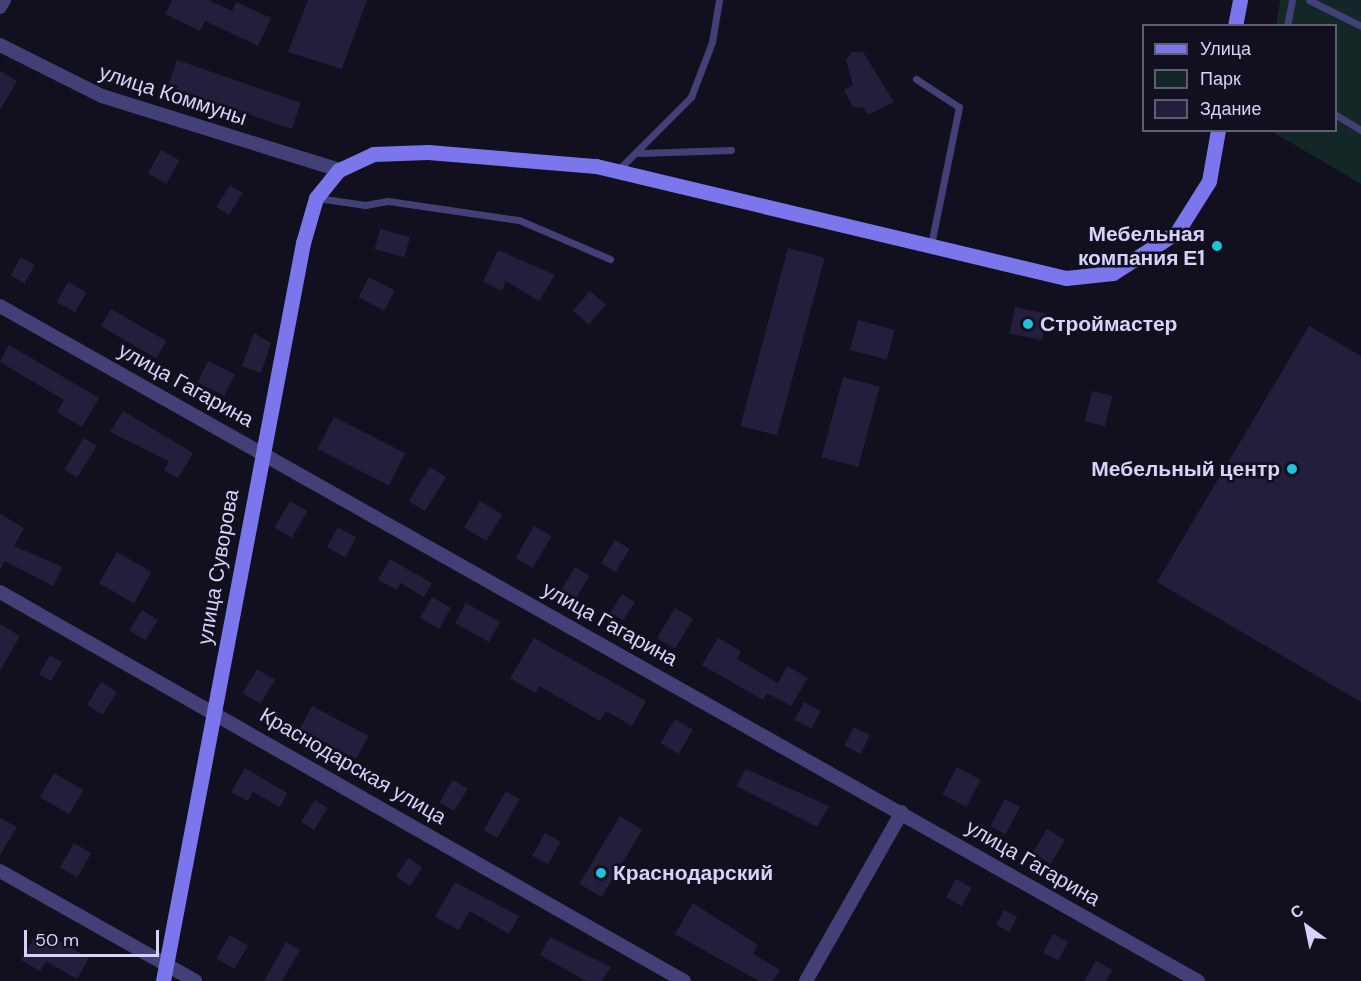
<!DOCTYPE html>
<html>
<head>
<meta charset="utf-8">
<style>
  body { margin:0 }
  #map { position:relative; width:1361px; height:981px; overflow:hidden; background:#120f1e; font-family:"DM Sans",sans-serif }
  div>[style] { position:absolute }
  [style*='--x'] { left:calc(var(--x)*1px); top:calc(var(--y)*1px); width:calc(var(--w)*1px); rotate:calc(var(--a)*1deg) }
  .green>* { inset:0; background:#132727 }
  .building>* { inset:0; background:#241e3c; transform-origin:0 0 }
  .lane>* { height:7px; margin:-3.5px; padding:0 3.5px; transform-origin:3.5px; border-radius:3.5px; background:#434077 }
  .street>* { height:14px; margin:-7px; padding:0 7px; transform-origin:7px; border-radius:7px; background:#434077 }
  .secondary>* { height:15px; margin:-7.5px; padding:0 7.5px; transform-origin:7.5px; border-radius:7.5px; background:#7b76ec }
  .dots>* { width:16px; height:16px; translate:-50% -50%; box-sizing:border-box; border:3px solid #120f1e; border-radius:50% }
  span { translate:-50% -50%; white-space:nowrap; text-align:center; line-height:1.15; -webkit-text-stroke:5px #120f1e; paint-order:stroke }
  .street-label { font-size:21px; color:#d7d2f9 }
  .poi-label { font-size:21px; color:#d7d2f9; font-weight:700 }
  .right { translate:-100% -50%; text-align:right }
  .left { translate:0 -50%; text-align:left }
  .legend { position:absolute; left:1142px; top:24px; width:195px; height:108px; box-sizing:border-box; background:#120f1e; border:2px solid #615d76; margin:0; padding:8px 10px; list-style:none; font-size:18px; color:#d7d2f9 }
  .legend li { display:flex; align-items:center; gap:12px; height:30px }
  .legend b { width:30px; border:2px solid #615d76 }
  .north { position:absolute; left:1277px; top:897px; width:60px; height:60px; -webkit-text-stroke:4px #120f1e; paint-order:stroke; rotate:327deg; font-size:16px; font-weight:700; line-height:24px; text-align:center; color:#d7d2f9 }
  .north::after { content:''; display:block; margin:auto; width:21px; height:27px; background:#d7d2f9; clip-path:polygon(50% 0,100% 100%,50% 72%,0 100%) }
  .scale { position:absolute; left:24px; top:930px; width:135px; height:27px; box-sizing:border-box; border:3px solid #d7d2f9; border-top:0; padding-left:8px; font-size:18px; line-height:21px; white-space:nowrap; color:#d7d2f9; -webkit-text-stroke:4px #120f1e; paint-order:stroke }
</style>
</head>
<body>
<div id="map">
  <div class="green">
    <div style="clip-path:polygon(1280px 0,1361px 0,1361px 184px,1271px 131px,1336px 130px,1336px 26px,1276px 25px)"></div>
  </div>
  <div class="building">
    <div style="clip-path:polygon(172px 0,208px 0,232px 11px,236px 2px,271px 18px,258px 46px,205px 21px,200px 31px,165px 14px)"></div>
    <div style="clip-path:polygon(308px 0,367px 0,342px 69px,288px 52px)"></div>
    <div style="clip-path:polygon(852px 52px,863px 52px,894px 102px,868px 115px,864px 108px,853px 107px,844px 90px,853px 85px,846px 60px)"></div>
    <div style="left:177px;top:60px;width:131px;height:28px;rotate:19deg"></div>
    <div style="clip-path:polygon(0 71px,17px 81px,0 110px)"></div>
    <div style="left:161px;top:150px;width:21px;height:27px;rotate:29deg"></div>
    <div style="left:230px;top:185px;width:15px;height:26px;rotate:32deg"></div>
    <div style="left:380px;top:229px;width:31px;height:21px;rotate:15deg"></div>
    <div style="left:788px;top:248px;width:38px;height:184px;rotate:15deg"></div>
    <div style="clip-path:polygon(498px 250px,555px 275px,539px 301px,506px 281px,502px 291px,483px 282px)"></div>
    <div style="left:21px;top:257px;width:16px;height:21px;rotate:30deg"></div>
    <div style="left:369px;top:277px;width:29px;height:23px;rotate:27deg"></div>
    <div style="left:68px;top:282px;width:21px;height:23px;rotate:29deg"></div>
    <div style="left:590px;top:291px;width:21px;height:26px;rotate:41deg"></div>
    <div style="left:1015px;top:307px;width:33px;height:27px;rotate:12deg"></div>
    <div style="left:111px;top:309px;width:64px;height:20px;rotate:30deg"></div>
    <div style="left:858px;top:320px;width:38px;height:31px;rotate:15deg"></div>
    <div style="clip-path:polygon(1309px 326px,1361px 356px,1361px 702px,1157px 582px)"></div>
    <div style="clip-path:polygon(254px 333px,271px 343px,261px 373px,242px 366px)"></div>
    <div style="clip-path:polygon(9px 345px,99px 398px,82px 427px,57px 412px,64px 400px,0 362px)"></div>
    <div style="left:208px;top:361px;width:30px;height:24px;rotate:26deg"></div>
    <div style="left:843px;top:377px;width:38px;height:83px;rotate:15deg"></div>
    <div style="left:1092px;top:391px;width:21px;height:31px;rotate:14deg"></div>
    <div style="clip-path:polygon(123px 411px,193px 453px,178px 478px,164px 470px,169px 461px,110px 432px)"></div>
    <div style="left:334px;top:417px;width:80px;height:36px;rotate:27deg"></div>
    <div style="left:84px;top:438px;width:15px;height:37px;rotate:32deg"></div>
    <div style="left:430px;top:467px;width:19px;height:40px;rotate:32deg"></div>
    <div style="left:290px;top:501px;width:20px;height:31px;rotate:30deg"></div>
    <div style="left:480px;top:501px;width:26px;height:31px;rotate:31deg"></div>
    <div style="clip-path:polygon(0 514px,24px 528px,14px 546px,63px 567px,53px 586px,5px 561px,0 569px)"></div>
    <div style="left:534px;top:526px;width:20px;height:37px;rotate:30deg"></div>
    <div style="left:338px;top:527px;width:21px;height:23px;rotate:29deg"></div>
    <div style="left:615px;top:540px;width:17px;height:27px;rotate:31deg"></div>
    <div style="left:117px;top:552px;width:40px;height:36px;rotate:30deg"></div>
    <div style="clip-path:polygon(390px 559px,432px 583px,424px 597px,401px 583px,397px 590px,378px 580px)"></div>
    <div style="left:575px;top:567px;width:17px;height:26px;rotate:31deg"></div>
    <div style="left:622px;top:594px;width:15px;height:22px;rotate:32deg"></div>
    <div style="left:432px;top:597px;width:22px;height:24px;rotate:30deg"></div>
    <div style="left:466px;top:603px;width:39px;height:23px;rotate:29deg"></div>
    <div style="left:675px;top:608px;width:21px;height:35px;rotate:31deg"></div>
    <div style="left:142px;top:610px;width:19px;height:24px;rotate:32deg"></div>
    <div style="clip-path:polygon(0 624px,20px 636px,0 671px)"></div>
    <div style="clip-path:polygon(534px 638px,646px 701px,632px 726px,606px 711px,600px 721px,539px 686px,535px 693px,510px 678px)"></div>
    <div style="clip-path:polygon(718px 638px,741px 651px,737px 659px,778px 683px,787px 666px,808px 678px,791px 706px,767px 693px,763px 700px,702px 665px)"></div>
    <div style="left:50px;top:655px;width:14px;height:22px;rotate:30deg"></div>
    <div style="left:257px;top:669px;width:21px;height:28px;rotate:31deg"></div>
    <div style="left:101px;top:682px;width:19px;height:27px;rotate:32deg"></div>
    <div style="left:804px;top:702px;width:19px;height:20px;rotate:28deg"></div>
    <div style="left:312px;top:706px;width:64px;height:26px;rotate:28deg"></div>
    <div style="left:675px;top:719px;width:21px;height:28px;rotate:31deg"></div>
    <div style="left:854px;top:727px;width:18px;height:21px;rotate:27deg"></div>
    <div style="left:957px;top:767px;width:27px;height:31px;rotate:28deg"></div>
    <div style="clip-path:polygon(245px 768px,287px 793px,280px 807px,253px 792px,248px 801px,231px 792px)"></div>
    <div style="clip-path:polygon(746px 769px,829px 806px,817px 827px,736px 786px)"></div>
    <div style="left:54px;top:773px;width:34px;height:28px;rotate:30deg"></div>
    <div style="left:453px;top:780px;width:17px;height:26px;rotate:31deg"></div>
    <div style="left:506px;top:791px;width:16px;height:45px;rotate:30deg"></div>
    <div style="left:1005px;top:799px;width:17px;height:31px;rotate:28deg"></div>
    <div style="left:315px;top:800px;width:15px;height:26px;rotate:32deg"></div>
    <div style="left:620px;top:816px;width:26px;height:79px;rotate:31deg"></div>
    <div style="clip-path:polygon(0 818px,17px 827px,0 855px)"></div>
    <div style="left:1047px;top:829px;width:21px;height:28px;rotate:31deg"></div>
    <div style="left:545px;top:833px;width:18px;height:26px;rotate:29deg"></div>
    <div style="left:74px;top:843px;width:20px;height:28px;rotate:30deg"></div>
    <div style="left:408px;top:858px;width:17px;height:22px;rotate:33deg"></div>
    <div style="left:956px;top:879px;width:18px;height:21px;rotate:29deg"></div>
    <div style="clip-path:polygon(455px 882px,519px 916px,509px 934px,470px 911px,459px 930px,435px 917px)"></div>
    <div style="clip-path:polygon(693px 903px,758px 945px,753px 954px,780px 970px,773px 981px,759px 981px,675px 934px)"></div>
    <div style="left:1004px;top:910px;width:15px;height:17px;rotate:28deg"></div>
    <div style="clip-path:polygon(39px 930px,89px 958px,77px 979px,46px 961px,40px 971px,21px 960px)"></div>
    <div style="left:1053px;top:934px;width:17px;height:21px;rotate:28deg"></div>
    <div style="left:230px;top:935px;width:21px;height:27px;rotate:31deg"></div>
    <div style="clip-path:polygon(550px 937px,611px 967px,602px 981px,586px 981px,540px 955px)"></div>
    <div style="clip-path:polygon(286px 942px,300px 950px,282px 981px,264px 981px)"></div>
    <div style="clip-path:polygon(1096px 961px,1112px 970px,1106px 981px,1084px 981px)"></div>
  </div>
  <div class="lane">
    <div style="--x:1309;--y:0;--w:58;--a:26.6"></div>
    <div style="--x:1287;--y:26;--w:26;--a:-79"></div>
    <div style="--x:916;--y:79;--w:51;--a:33.1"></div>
    <div style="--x:959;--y:107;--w:141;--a:101.5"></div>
    <div style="--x:1336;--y:115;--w:29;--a:31"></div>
    <div style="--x:639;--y:153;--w:92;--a:-1.9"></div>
    <div style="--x:619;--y:169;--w:102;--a:-45"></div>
    <div style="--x:691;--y:97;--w:59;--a:-69.1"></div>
    <div style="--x:712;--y:42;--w:43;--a:-80.5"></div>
    <div style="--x:317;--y:198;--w:49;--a:8.3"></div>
    <div style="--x:365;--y:205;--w:23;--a:-10"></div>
    <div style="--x:388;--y:201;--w:132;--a:8.3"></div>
    <div style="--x:519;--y:220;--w:99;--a:23.2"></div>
  </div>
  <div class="street">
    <div style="--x:0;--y:7;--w:8;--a:-60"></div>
    <div style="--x:0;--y:45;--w:114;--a:26.6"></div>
    <div style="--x:102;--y:96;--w:248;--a:17.3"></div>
    <div style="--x:0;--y:306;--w:1375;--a:29.4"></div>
    <div style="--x:0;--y:592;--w:787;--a:29.63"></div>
    <div style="--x:0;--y:871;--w:224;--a:29.4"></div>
    <div style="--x:806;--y:981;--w:194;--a:-60.4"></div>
  </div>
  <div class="secondary">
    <div style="--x:1235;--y:26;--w:26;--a:-79"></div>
    <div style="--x:163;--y:981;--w:751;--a:-79.26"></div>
    <div style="--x:303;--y:243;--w:47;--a:-73.9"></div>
    <div style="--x:316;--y:198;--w:36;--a:-51"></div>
    <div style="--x:339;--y:170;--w:38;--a:-25"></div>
    <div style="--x:373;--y:154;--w:55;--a:-2.1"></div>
    <div style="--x:428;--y:152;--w:169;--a:4.8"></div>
    <div style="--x:596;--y:166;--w:483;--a:13.4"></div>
    <div style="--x:1066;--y:278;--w:47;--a:-6.1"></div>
    <div style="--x:1113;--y:273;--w:76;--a:-32.6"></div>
    <div style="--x:1177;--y:232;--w:60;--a:-57.9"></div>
    <div style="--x:1209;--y:181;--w:52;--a:-80"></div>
  </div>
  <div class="dots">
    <div style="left:1217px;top:246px;background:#1ec2d9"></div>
    <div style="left:1028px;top:324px;background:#1ec2d9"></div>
    <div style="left:1292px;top:469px;background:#1ec2d9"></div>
    <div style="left:601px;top:873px;background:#1ec2d9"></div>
  </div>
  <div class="street-label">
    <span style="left:173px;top:95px;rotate:18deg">улица Коммуны</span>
    <span style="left:186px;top:385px;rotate:29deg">улица Гагарина</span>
    <span style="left:218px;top:567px;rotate:-80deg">улица Суворова</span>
    <span style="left:610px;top:624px;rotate:29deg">улица Гагарина</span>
    <span style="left:353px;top:766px;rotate:30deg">Краснодарская улица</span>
    <span style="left:1033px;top:863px;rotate:30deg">улица Гагарина</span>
  </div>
  <div class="poi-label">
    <span class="right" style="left:1205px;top:246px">Мебельная<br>компания Е1</span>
    <span class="left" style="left:1040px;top:324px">Строймастер</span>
    <span class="right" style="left:1280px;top:469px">Мебельный центр</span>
    <span class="left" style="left:613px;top:873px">Краснодарский</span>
  </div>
  <ul class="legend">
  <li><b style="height:8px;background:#7b76ec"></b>Улица</li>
  <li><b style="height:16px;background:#132727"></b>Парк</li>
  <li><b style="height:16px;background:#241e3c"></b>Здание</li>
  </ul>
  <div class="north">С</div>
  <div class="scale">50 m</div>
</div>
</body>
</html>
